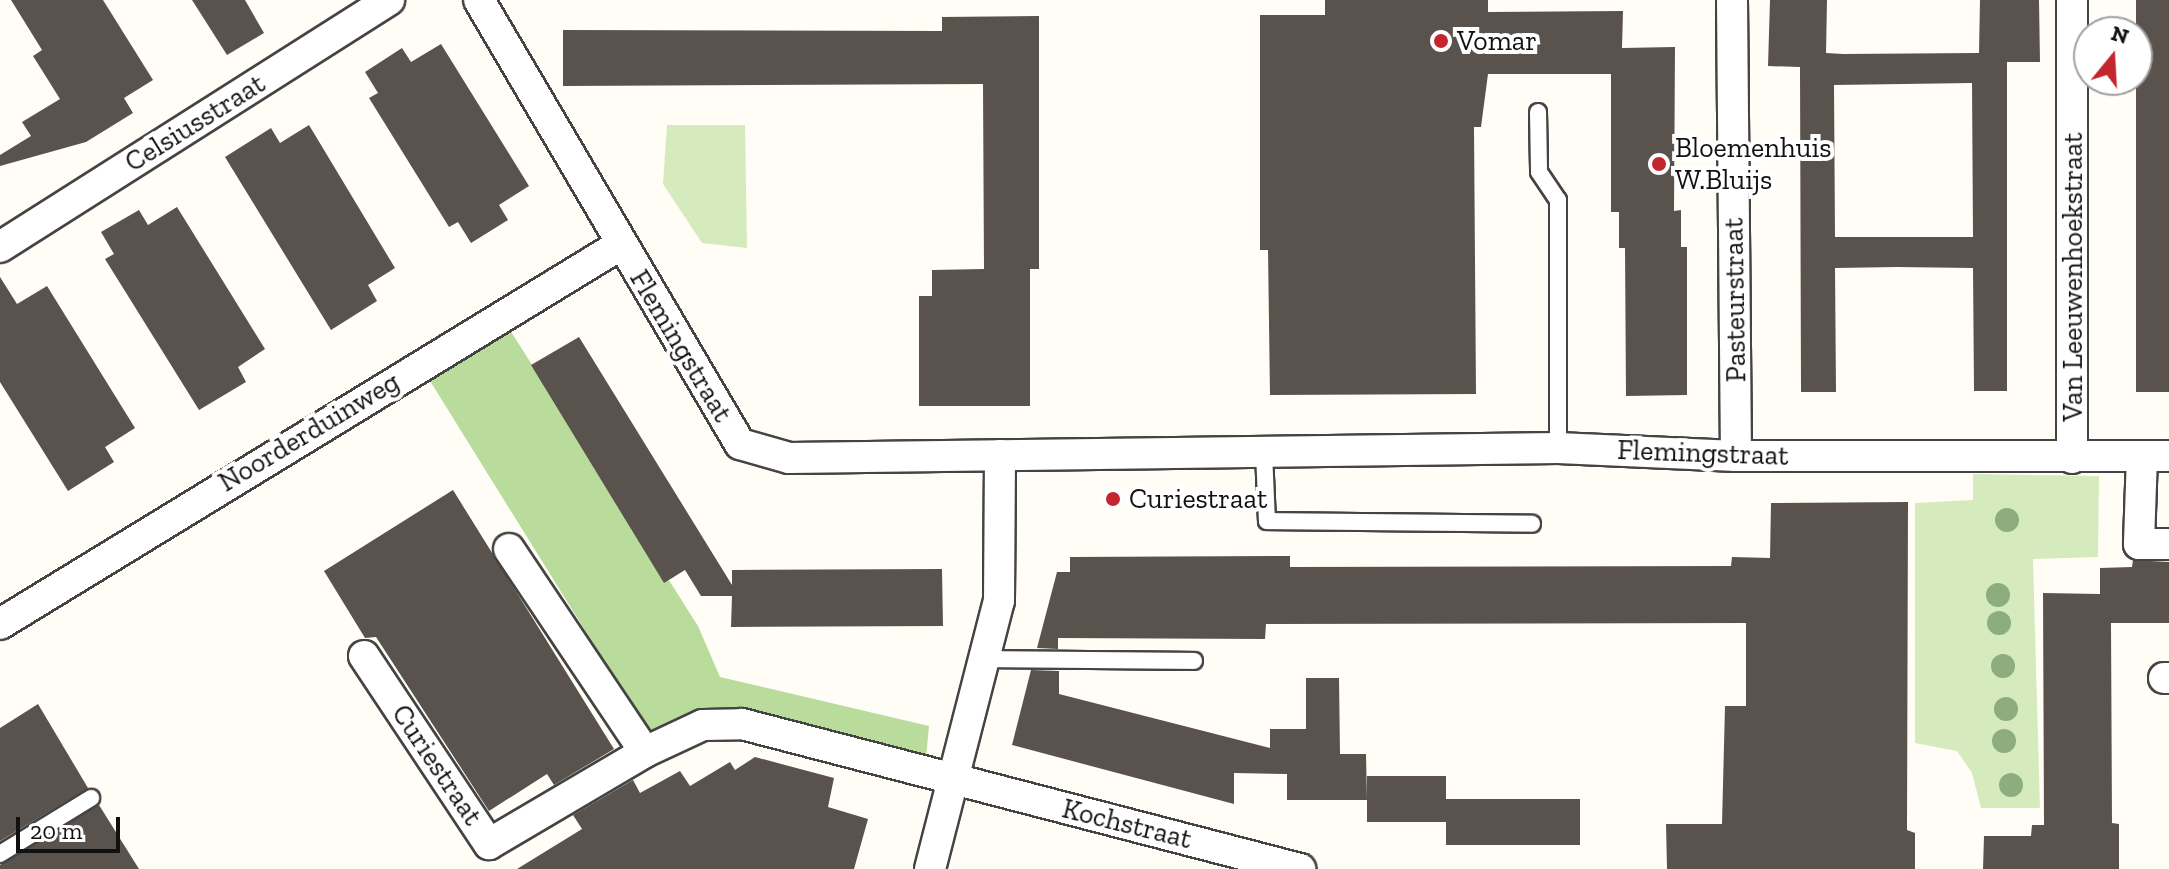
<!DOCTYPE html>
<html>
<head>
<meta charset="utf-8">
<style>
  body { margin:0 }
  #map { position:relative; width:2169px; height:869px; overflow:hidden; background:#fffdf5; font-family:"Zilla Slab",serif }
  div>[style] { position:absolute }
  [style*='--x'] { left:calc(var(--x)*1px); top:calc(var(--y)*1px); width:calc(var(--w)*1px); rotate:calc(var(--a)*1deg) }
  .green>* { inset:0; background:#d5ebbd }
  .forest>* { inset:0; background:#b9dc9c }
  .building>* { inset:0; background:#5a524d; transform-origin:0 0 }
  .roads { filter:drop-shadow(2px 0 #444) drop-shadow(-2px 0 #444) drop-shadow(0 2px #444) drop-shadow(0 -2px #444) }
  .service>* { height:16px; margin:-8px; padding:0 8px; transform-origin:8px; border-radius:8px; background:#fff }
  .minor>* { height:30px; margin:-15px; padding:0 15px; transform-origin:15px; border-radius:15px; background:#fff }
  .trees>* { width:24px; height:24px; margin:-12px; border-radius:50%; background:#8dad7f }
  .dots>* { width:22px; height:22px; translate:-50% -50%; box-sizing:border-box; border:4px solid #fff; border-radius:50% }
  span { translate:-50% -50%; white-space:nowrap; text-align:center; line-height:1.15; -webkit-text-stroke:8px #fff; paint-order:stroke }
  .poi-label { font-size:28px; color:#111 }
  .left { translate:0 -50%; text-align:left }
  .street-label { font-size:28px; color:#111 }
  .north { position:absolute; left:2073px; top:16px; width:80px; height:80px; box-sizing:border-box; background:#fff; border:2px solid #a0a0a0; border-radius:50%; rotate:18deg; font-size:22px; font-weight:700; line-height:32px; text-align:center; color:#111 }
  .north::after { content:''; display:block; margin:auto; width:28px; height:36px; background:#c4262e; clip-path:polygon(50% 0,100% 100%,50% 72%,0 100%) }
  .scale { position:absolute; left:16px; top:817px; width:104px; height:36px; box-sizing:border-box; border:4px solid #111; border-top:0; padding-left:10px; font-size:24px; line-height:28px; white-space:nowrap; color:#111; -webkit-text-stroke:6px #fff; paint-order:stroke }
</style>
</head>
<body>
<div id="map">
  <div class="green">
    <div style="clip-path:polygon(667px 125px,745px 125px,747px 248px,702px 243px,663px 184px)"></div>
    <div style="clip-path:polygon(1973px 474px,2099px 476px,2098px 557px,2033px 559px,2040px 808px,1981px 808px,1972px 773px,1957px 751px,1915px 743px,1915px 503px,1973px 500px)"></div>
  </div>
  <div class="forest">
    <div style="clip-path:polygon(508px 327px,698px 626px,720px 677px,929px 726px,926px 758px,734px 709px,656px 732px,645px 727px,427px 376px)"></div>
  </div>
  <div class="building">
    <div style="clip-path:polygon(11px 0,103px 0,153px 80px,124px 98px,133px 113px,86px 142px,0 166px,0 155px,31px 136px,22px 122px,60px 99px,33px 56px,42px 50px)"></div>
    <div style="clip-path:polygon(192px 0,245px 0,264px 33px,227px 55px)"></div>
    <div style="clip-path:polygon(1325px 0,1488px 0,1488px 12px,1623px 11px,1622px 48px,1675px 47px,1674px 211px,1681px 210px,1681px 247px,1687px 247px,1687px 395px,1626px 396px,1625px 248px,1619px 248px,1619px 212px,1611px 212px,1611px 74px,1488px 74px,1481px 127px,1474px 127px,1476px 394px,1270px 395px,1268px 250px,1260px 250px,1260px 15px,1325px 15px)"></div>
    <div style="clip-path:polygon(evenodd,1770px 0,1827px 0,1826px 53px,1843px 54px,1979px 53px,1980px 0,2039px 0,2040px 62px,2007px 62px,2007px 391px,1974px 391px,1973px 268px,1897px 267px,1835px 268px,1836px 392px,1801px 392px,1800px 67px,1768px 66px,1770px 0,1972px 83px,1973px 237px,1835px 237px,1834px 85px,1972px 83px)"></div>
    <div style="left:2136px;top:0;width:33px;height:392px"></div>
    <div style="clip-path:polygon(1039px 16px,1039px 269px,1030px 269px,1030px 406px,919px 406px,919px 296px,932px 296px,932px 270px,984px 269px,983px 84px,563px 86px,563px 30px,942px 31px,942px 17px)"></div>
    <div style="clip-path:polygon(441px 44px,529px 186px,499px 205px,508px 220px,471px 243px,458px 222px,449px 227px,369px 98px,378px 93px,365px 72px,402px 48px,411px 62px)"></div>
    <div style="clip-path:polygon(309px 125px,395px 268px,368px 285px,377px 301px,331px 330px,225px 157px,271px 128px,280px 143px)"></div>
    <div style="clip-path:polygon(177px 207px,265px 349px,238px 367px,246px 382px,199px 410px,105px 259px,114px 254px,101px 232px,139px 210px,148px 225px)"></div>
    <div style="clip-path:polygon(0 277px,17px 304px,47px 286px,135px 428px,105px 447px,114px 462px,68px 491px,0 382px)"></div>
    <div style="clip-path:polygon(579px 337px,732px 585px,732px 570px,942px 569px,943px 626px,731px 627px,732px 596px,701px 596px,685px 570px,664px 583px,531px 365px)"></div>
    <div style="clip-path:polygon(453px 490px,614px 749px,554px 785px,547px 774px,489px 811px,376px 637px,365px 638px,324px 571px)"></div>
    <div style="clip-path:polygon(1908px 502px,1907px 830px,1915px 833px,1915px 869px,1667px 869px,1666px 824px,1722px 824px,1725px 706px,1746px 706px,1746px 623px,1266px 624px,1265px 639px,1058px 638px,1058px 649px,1037px 648px,1057px 572px,1070px 572px,1070px 557px,1290px 556px,1290px 567px,1731px 566px,1732px 557px,1770px 558px,1771px 503px)"></div>
    <div style="clip-path:polygon(2133px 560px,2169px 562px,2169px 623px,2111px 623px,2112px 823px,2119px 824px,2119px 869px,1983px 869px,1984px 836px,2031px 836px,2032px 825px,2044px 825px,2043px 593px,2100px 594px,2100px 568px,2132px 567px)"></div>
    <div style="clip-path:polygon(1031px 670px,1059px 671px,1059px 694px,1270px 748px,1270px 729px,1306px 729px,1306px 678px,1339px 678px,1340px 754px,1366px 754px,1367px 800px,1287px 800px,1287px 774px,1234px 773px,1234px 804px,1012px 745px)"></div>
    <div style="clip-path:polygon(38px 704px,88px 788px,0 841px,0 728px)"></div>
    <div style="clip-path:polygon(755px 757px,834px 778px,828px 807px,868px 819px,854px 869px,517px 869px,582px 829px,573px 815px,633px 780px,640px 793px,680px 771px,690px 786px,730px 762px,735px 770px)"></div>
    <div style="left:1446px;top:776px;width:46px;height:79px;rotate:90deg"></div>
    <div style="left:1446px;top:799px;width:134px;height:46px"></div>
    <div style="clip-path:polygon(99px 805px,139px 869px,0 869px,0 865px)"></div>
  </div>
  <div class="roads">
    <div class="service">
      <div style="--x:1538;--y:112;--w:60;--a:89"></div>
      <div style="--x:1539;--y:172;--w:34;--a:56"></div>
      <div style="--x:1558;--y:200;--w:248;--a:90"></div>
      <div style="--x:1264;--y:453;--w:68;--a:87.5"></div>
      <div style="--x:1267;--y:521;--w:265;--a:0.6"></div>
      <div style="--x:984;--y:659;--w:210;--a:0.5"></div>
      <div style="--x:0;--y:854;--w:107;--a:-31.6"></div>
    </div>
    <div class="minor">
      <div style="--x:479;--y:0;--w:515;--a:59.55"></div>
      <div style="--x:740;--y:444;--w:51;--a:15.9"></div>
      <div style="--x:789;--y:458;--w:769;--a:-0.75"></div>
      <div style="--x:1558;--y:448;--w:178;--a:2.6"></div>
      <div style="--x:1736;--y:456;--w:433;--a:0"></div>
      <div style="--x:1732;--y:0;--w:456;--a:89.5"></div>
      <div style="--x:0;--y:247;--w:461;--a:-32.4"></div>
      <div style="--x:2142;--y:456;--w:88;--a:92"></div>
      <div style="--x:2139;--y:544;--w:30;--a:0"></div>
      <div style="--x:2072;--y:458;--w:458;--a:-90"></div>
      <div style="--x:509;--y:549;--w:244;--a:56.2"></div>
      <div style="--x:0;--y:624;--w:727;--a:-31.44"></div>
      <div style="--x:364;--y:656;--w:226;--a:56.4"></div>
      <div style="--x:489;--y:844;--w:181;--a:-30.5"></div>
      <div style="--x:645;--y:752;--w:64;--a:-25"></div>
      <div style="--x:703;--y:725;--w:39;--a:-1"></div>
      <div style="--x:742;--y:724;--w:577;--a:14.57"></div>
      <div style="--x:2164;--y:678;--w:5;--a:0"></div>
      <div style="--x:930;--y:869;--w:277;--a:-75.6"></div>
      <div style="--x:999;--y:601;--w:146;--a:-89.6"></div>
    </div>
  </div>
  <div class="trees">
    <div style="left:2007px;top:520px"></div>
    <div style="left:1998px;top:595px"></div>
    <div style="left:1999px;top:623px"></div>
    <div style="left:2003px;top:666px"></div>
    <div style="left:2006px;top:709px"></div>
    <div style="left:2004px;top:741px"></div>
    <div style="left:2011px;top:785px"></div>
  </div>
  <div class="dots">
    <div style="left:1441px;top:41px;background:#c4262e"></div>
    <div style="left:1659px;top:164px;background:#c4262e"></div>
    <div style="left:1113px;top:499px;background:#c4262e"></div>
  </div>
  <div class="poi-label">
    <span class="left" style="left:1457px;top:41px">Vomar</span>
    <span class="left" style="left:1675px;top:164px">Bloemenhuis<br>W.Bluijs</span>
    <span class="left" style="left:1129px;top:499px">Curiestraat</span>
  </div>
  <div class="street-label">
    <span style="left:195px;top:123px;rotate:-32deg">Celsiusstraat</span>
    <span style="left:2073px;top:277px;rotate:-90deg">Van Leeuwenhoekstraat</span>
    <span style="left:1735px;top:300px;rotate:-91deg">Pasteurstraat</span>
    <span style="left:681px;top:346px;rotate:59deg">Flemingstraat</span>
    <span style="left:309px;top:432px;rotate:-31deg">Noorderduinweg</span>
    <span style="left:1703px;top:453px;rotate:2deg">Flemingstraat</span>
    <span style="left:437px;top:765px;rotate:56deg">Curiestraat</span>
    <span style="left:1127px;top:824px;rotate:14deg">Kochstraat</span>
  </div>
  <div class="north">N</div>
  <div class="scale">20 m</div>
</div>
</body>
</html>
